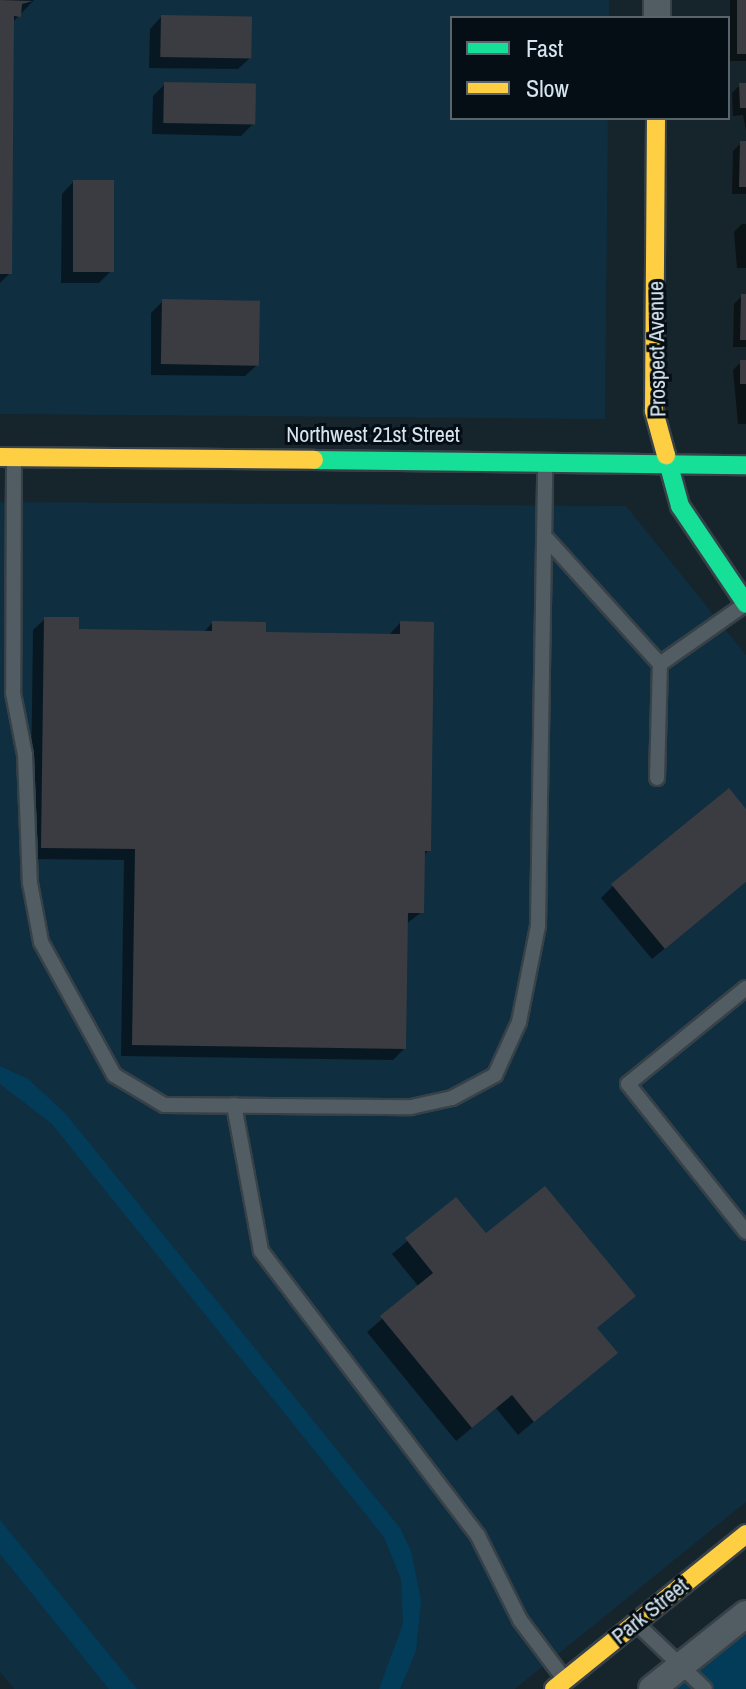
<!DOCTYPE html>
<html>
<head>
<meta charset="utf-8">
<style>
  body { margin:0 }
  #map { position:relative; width:746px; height:1689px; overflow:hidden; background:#16242c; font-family:"Archivo Narrow",sans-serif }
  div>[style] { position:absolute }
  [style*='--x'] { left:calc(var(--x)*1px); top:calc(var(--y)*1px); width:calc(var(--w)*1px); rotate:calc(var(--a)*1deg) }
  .built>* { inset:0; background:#0f2e40 }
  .green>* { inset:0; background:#033c58 }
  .shadow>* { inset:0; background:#0007; transform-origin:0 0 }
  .building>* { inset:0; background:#3a3c41; transform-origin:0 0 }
  .roads { filter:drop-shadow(2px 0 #374148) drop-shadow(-2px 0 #374148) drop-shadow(0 2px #374148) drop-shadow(0 -2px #374148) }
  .lane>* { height:14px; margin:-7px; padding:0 7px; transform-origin:7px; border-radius:7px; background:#525d63 }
  .street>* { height:26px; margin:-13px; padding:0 13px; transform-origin:13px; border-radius:13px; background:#525d63 }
  .fast>* { height:18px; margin:-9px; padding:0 9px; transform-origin:9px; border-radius:9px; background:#16e098 }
  .slow>* { height:18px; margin:-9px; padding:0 9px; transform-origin:9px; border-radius:9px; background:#ffcf43 }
  span { translate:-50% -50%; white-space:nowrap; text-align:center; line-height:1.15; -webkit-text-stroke:6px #050e14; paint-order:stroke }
  .street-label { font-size:22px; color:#d6e5ef }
  .legend { position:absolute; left:450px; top:16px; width:280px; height:104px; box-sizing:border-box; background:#050e14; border:2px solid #59646c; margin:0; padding:10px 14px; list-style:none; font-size:24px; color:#d6e5ef }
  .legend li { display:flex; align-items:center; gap:16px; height:40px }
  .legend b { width:40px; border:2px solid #59646c }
</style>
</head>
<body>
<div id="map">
  <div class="built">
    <div style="clip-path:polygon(0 0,609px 0,609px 18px,452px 18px,452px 118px,608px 118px,605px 419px,0 414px)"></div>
    <div style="clip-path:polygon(0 502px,626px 506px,746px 655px,746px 1502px,515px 1689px,14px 1689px,0 1672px)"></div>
  </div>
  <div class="green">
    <div style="clip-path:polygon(0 1066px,28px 1079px,65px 1113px,400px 1528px,411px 1551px,421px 1600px,416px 1651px,400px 1689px,379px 1689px,403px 1624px,401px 1579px,384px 1537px,52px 1124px,0 1084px)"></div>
    <div style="clip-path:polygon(0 1520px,137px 1689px,109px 1689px,0 1554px)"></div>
    <div style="clip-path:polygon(746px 1632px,746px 1689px,676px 1689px)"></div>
  </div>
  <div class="shadow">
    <div style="clip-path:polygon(0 0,34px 0,12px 23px,10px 273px,0 283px)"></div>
    <div style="left:730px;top:0;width:16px;height:61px"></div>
    <div style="clip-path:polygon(161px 17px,250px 58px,238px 69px,149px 68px,150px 29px)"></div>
    <div style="clip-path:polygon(165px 84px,253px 124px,241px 136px,152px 134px,153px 96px)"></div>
    <div style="clip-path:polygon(740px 85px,746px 86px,746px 131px,743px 115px,733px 116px,732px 93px)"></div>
    <div style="clip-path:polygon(741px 143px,746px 143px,746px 194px,732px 194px,733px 151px)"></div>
    <div style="clip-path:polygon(73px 182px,111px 271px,99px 283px,61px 283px,62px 194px)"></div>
    <div style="clip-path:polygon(742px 224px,746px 224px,746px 268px,737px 268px,734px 232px)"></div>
    <div style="clip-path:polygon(742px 296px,746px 296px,746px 347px,733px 347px,734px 304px)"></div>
    <div style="clip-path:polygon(163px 301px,257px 365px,245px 376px,151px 375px,151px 313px)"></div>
    <div style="clip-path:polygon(741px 362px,746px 362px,746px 424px,738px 424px,733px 370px)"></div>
    <div style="clip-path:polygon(45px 619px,77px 631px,203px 633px,212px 623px,263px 634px,388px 636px,400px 623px,429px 850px,423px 856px,422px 912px,406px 924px,404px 1049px,393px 1060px,121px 1056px,124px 860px,30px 859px,33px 630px)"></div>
    <div style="clip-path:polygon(746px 812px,746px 882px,652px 959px,601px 898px,613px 886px)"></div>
    <div style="clip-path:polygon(456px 1200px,486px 1236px,595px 1329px,615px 1353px,518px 1435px,496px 1408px,456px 1441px,367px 1332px,419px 1287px,392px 1254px)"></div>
  </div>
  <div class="building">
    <div style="clip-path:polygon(0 0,33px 1px,22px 4px,21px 17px,14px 16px,12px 274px,0 274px)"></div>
    <div style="left:737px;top:0;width:9px;height:54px"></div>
    <div style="left:161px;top:15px;width:91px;height:42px;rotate:1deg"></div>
    <div style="left:164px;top:82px;width:92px;height:41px;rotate:1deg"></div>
    <div style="clip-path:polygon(739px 83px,746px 83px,746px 108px,740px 108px)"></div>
    <div style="clip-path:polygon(740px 141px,746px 141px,746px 187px,739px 187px)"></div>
    <div style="left:73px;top:180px;width:41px;height:92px"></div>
    <div style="clip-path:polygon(741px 294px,746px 294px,746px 340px,740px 340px)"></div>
    <div style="left:162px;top:299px;width:98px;height:65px;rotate:1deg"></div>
    <div style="left:740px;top:360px;width:6px;height:24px"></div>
    <div style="clip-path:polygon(44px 617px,79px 617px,79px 629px,212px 631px,212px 621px,266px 622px,266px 632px,400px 634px,400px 621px,434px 622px,431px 851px,425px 851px,424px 913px,408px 913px,406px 1049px,132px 1045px,135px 849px,41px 848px)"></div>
    <div style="clip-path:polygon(729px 788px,746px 809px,746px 882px,665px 949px,611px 884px)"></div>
    <div style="clip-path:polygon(545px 1186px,636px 1296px,597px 1328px,618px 1353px,534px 1422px,512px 1395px,472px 1428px,380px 1316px,433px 1273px,405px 1238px,456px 1197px,486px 1233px)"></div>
  </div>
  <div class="roads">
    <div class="lane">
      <div style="--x:14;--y:457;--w:236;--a:90.2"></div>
      <div style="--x:13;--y:693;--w:63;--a:79"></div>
      <div style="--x:25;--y:755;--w:128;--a:87.8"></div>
      <div style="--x:30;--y:883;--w:60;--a:79.4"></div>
      <div style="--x:41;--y:942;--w:152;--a:61.2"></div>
      <div style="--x:114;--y:1075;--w:58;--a:31"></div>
      <div style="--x:164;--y:1105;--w:247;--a:0.5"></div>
      <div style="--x:411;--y:1107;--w:42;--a:-12.4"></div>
      <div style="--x:452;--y:1098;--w:49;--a:-28.1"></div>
      <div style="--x:495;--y:1075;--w:58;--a:-65.6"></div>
      <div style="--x:519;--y:1022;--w:98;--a:-78.8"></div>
      <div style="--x:538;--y:926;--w:460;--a:-89.1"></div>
      <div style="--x:547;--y:539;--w:169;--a:47.9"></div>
      <div style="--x:660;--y:664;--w:103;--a:-35.1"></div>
      <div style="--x:657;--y:778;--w:114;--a:-88.5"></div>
      <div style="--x:746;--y:988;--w:152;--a:140.9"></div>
      <div style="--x:628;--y:1084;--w:189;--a:51.4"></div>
      <div style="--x:234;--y:1105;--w:148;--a:79.5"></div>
      <div style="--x:261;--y:1251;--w:358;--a:52.7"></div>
      <div style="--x:478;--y:1536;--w:94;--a:63.4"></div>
      <div style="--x:520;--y:1620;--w:75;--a:53.1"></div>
      <div style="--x:636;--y:1623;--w:95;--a:43.7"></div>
    </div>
    <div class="street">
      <div style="--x:657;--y:18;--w:18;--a:-90"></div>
      <div style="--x:652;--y:1689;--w:120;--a:-38.6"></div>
    </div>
    <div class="fast">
      <div style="--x:666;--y:455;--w:53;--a:74.6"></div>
      <div style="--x:680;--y:506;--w:118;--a:56"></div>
      <div style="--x:314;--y:460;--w:432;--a:0.7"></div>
    </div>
    <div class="slow">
      <div style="--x:656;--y:118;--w:293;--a:90.4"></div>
      <div style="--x:654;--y:411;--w:46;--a:74.7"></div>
      <div style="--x:0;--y:457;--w:314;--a:0.5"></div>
      <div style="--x:554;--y:1689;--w:247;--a:-38.9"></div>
    </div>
  </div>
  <div class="street-label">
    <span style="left:657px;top:349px;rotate:-91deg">Prospect Avenue</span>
    <span style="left:373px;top:435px">Northwest 21st Street</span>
    <span style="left:650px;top:1611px;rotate:-39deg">Park Street</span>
  </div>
  <ul class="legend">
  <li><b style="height:10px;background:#16e098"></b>Fast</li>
  <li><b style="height:10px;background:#ffcf43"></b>Slow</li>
  </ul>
</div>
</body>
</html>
